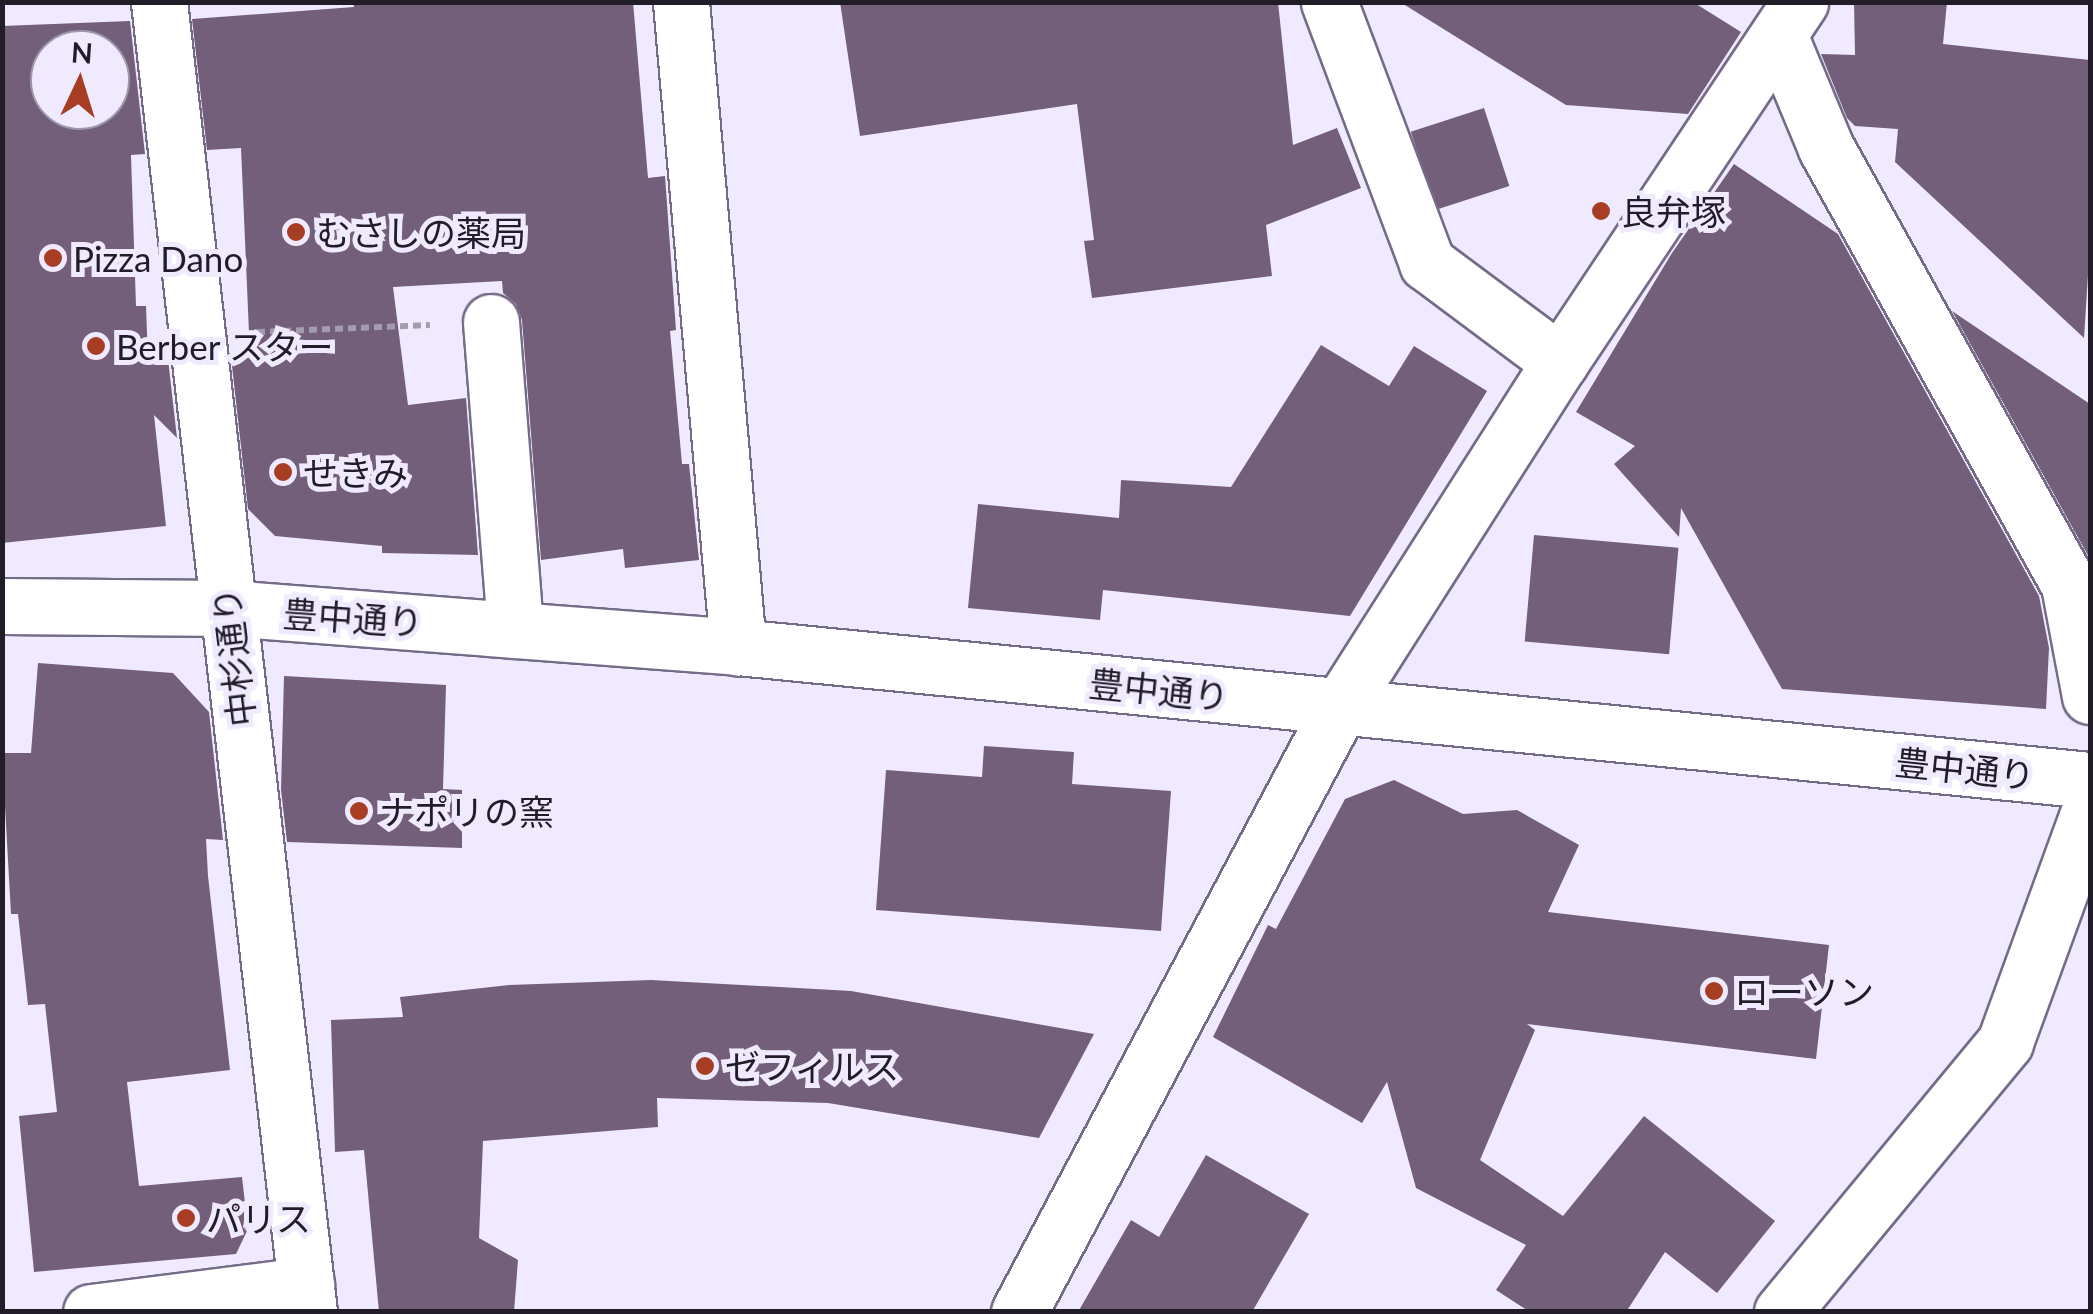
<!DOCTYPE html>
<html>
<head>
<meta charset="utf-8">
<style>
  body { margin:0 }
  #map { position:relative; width:2093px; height:1314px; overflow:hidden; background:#f0eaff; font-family:Lato,"Noto Sans JP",sans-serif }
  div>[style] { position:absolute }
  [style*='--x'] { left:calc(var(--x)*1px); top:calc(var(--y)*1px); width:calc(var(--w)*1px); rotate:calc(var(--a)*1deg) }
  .building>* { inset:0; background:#735f79; transform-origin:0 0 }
  .path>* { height:6px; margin-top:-3px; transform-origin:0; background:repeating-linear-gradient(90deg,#a29cae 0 8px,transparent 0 13px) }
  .roads { filter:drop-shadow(2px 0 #746b89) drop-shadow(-2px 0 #746b89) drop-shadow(0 2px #746b89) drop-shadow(0 -2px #746b89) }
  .minor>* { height:55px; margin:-27.5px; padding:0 27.5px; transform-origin:27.5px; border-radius:27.5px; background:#fff }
  .major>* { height:55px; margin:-27.5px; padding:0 27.5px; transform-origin:27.5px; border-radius:27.5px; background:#fff }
  .dots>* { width:28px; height:28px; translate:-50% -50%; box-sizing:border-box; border:5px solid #f0eaff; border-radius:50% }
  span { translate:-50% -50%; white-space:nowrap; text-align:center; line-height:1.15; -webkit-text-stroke:10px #f0eaff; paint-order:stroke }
  .poi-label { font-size:35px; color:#201c28 }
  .left { translate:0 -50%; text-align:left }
  .street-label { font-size:35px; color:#201c28 }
  .frame { position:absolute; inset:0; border:5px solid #201c28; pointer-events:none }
  .north { position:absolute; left:30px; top:30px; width:100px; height:100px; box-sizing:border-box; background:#f0eaff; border:2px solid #9d98a9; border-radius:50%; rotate:4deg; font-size:28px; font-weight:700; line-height:40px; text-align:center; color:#201c28 }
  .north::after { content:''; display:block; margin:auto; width:35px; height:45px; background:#a73e23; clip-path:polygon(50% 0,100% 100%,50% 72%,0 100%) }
</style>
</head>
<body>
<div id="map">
  <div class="building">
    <div style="clip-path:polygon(353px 2px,633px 2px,648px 178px,665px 176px,676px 330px,670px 331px,682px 464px,689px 464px,699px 560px,625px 568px,623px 549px,541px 560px,522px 320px,516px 304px,503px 293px,502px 281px,393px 287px,408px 405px,466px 398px,478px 555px,382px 553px,382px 546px,275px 536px,248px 509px,231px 357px,250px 356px,241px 148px,207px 150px,192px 19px,354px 7px)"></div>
    <div style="clip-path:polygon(840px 2px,1278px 2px,1293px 145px,1337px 128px,1361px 188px,1266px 225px,1272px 276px,1092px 298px,1084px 241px,1094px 240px,1077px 104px,860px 136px)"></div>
    <div style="clip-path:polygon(1400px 2px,1693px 2px,1741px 32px,1688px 114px,1566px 105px)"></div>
    <div style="clip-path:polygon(1854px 2px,1947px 2px,1943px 44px,2090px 60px,2090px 244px,2084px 338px,1895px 162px,1898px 129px,1855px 126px,1847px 118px,1821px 54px,1855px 55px)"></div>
    <div style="clip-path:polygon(evenodd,130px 21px,145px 154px,131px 155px,136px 306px,146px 306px,148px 360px,168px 359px,177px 438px,154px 415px,166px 526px,2px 543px,2px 26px,130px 21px,50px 50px,110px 50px,110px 110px,50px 110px,50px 50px)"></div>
    <div style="left:1484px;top:108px;width:82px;height:77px;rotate:72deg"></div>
    <div style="clip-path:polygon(1734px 164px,1838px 234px,2039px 596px,2049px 648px,2046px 709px,1782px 689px,1681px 508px,1679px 537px,1614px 464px,1635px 446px,1576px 412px,1672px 253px)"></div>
    <div style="clip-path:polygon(1952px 311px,2090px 404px,2090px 559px)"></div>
    <div style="clip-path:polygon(1321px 345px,1389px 386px,1414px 346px,1487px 391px,1350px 616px,1103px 590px,1100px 620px,968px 608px,978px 504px,1119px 518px,1121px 480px,1231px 487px)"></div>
    <div style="left:1534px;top:535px;width:145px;height:107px;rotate:5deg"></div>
    <div style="clip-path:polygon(38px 663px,173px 673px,209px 712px,223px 840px,206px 839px,208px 876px,230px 1070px,127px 1082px,139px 1186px,242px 1177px,248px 1229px,236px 1254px,34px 1272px,19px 1116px,57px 1112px,45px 1004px,28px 1005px,18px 914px,11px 914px,2px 753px,31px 753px)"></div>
    <div style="clip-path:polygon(284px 676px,446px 685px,443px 789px,462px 790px,462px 848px,287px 842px,281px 790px)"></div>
    <div style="clip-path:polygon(984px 746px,1074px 752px,1072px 784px,1171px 791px,1161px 931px,876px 910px,886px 770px,982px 777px)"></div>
    <div style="clip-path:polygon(1394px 780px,1463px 814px,1517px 810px,1579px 845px,1548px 912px,1829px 945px,1816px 1059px,1527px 1024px,1535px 1030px,1480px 1160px,1563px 1216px,1644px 1116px,1775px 1221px,1717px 1293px,1665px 1252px,1626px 1312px,1530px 1312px,1496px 1290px,1526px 1245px,1416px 1188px,1387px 1082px,1362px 1123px,1213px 1037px,1268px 925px,1276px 929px,1345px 799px)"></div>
    <div style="clip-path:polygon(651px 980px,851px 991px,1094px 1034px,1039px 1138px,828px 1103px,657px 1098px,658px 1127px,483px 1141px,479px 1238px,518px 1260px,514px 1312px,379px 1312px,364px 1150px,335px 1152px,331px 1020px,403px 1017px,400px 997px,509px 985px)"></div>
    <div style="clip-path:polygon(1206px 1155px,1309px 1214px,1252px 1312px,1078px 1312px,1131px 1220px,1159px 1237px)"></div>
  </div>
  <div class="path">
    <div style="--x:257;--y:332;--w:173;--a:-2.3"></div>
  </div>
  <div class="roads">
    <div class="minor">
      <div style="--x:681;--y:2;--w:648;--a:84.95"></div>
      <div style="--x:1329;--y:2;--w:279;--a:69.4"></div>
      <div style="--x:1427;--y:263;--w:166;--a:36.7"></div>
      <div style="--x:1779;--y:35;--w:122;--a:67.4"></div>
      <div style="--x:1826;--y:148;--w:500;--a:60.92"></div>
      <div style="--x:2069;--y:585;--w:113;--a:79.3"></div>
      <div style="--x:491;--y:322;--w:309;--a:85.5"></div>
      <div style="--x:2;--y:606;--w:225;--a:0.5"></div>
      <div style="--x:227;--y:608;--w:512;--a:4.36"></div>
      <div style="--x:738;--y:647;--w:1359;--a:5.62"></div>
      <div style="--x:91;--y:1312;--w:217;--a:-7.2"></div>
      <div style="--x:1019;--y:1312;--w:685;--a:-62.05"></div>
      <div style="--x:1340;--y:707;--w:409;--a:-57.5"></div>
      <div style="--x:1560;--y:362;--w:433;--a:-56.3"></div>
      <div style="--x:1782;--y:1312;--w:350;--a:-50.4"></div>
      <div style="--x:2005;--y:1042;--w:248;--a:-70"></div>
    </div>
    <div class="major">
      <div style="--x:159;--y:2;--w:1319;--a:83.47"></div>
    </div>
  </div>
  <div class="dots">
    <div style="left:1601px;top:211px;background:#a73e23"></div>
    <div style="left:296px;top:232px;background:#a73e23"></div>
    <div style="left:53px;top:258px;background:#a73e23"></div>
    <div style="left:96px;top:346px;background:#a73e23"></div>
    <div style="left:283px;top:472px;background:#a73e23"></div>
    <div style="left:359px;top:811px;background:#a73e23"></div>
    <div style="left:1714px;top:991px;background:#a73e23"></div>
    <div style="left:705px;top:1066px;background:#a73e23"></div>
    <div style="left:186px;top:1218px;background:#a73e23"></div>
  </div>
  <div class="poi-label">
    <span class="left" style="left:1621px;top:211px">良弁塚</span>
    <span class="left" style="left:316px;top:232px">むさしの薬局</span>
    <span class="left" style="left:73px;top:258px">Pizza Dano</span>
    <span class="left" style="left:116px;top:346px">Berber スター</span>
    <span class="left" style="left:303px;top:472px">せきみ</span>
    <span class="left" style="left:379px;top:811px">ナポリの窯</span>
    <span class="left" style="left:1734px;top:991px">ローソン</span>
    <span class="left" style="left:725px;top:1066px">ゼフィルス</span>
    <span class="left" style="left:206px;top:1218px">パリス</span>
  </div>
  <div class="street-label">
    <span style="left:353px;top:617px;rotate:4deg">豊中通り</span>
    <span style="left:233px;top:657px;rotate:-97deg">中杉通り</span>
    <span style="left:1159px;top:689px;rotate:6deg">豊中通り</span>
    <span style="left:1965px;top:768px;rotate:6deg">豊中通り</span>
  </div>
  <div class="frame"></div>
  <div class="north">N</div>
</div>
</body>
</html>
